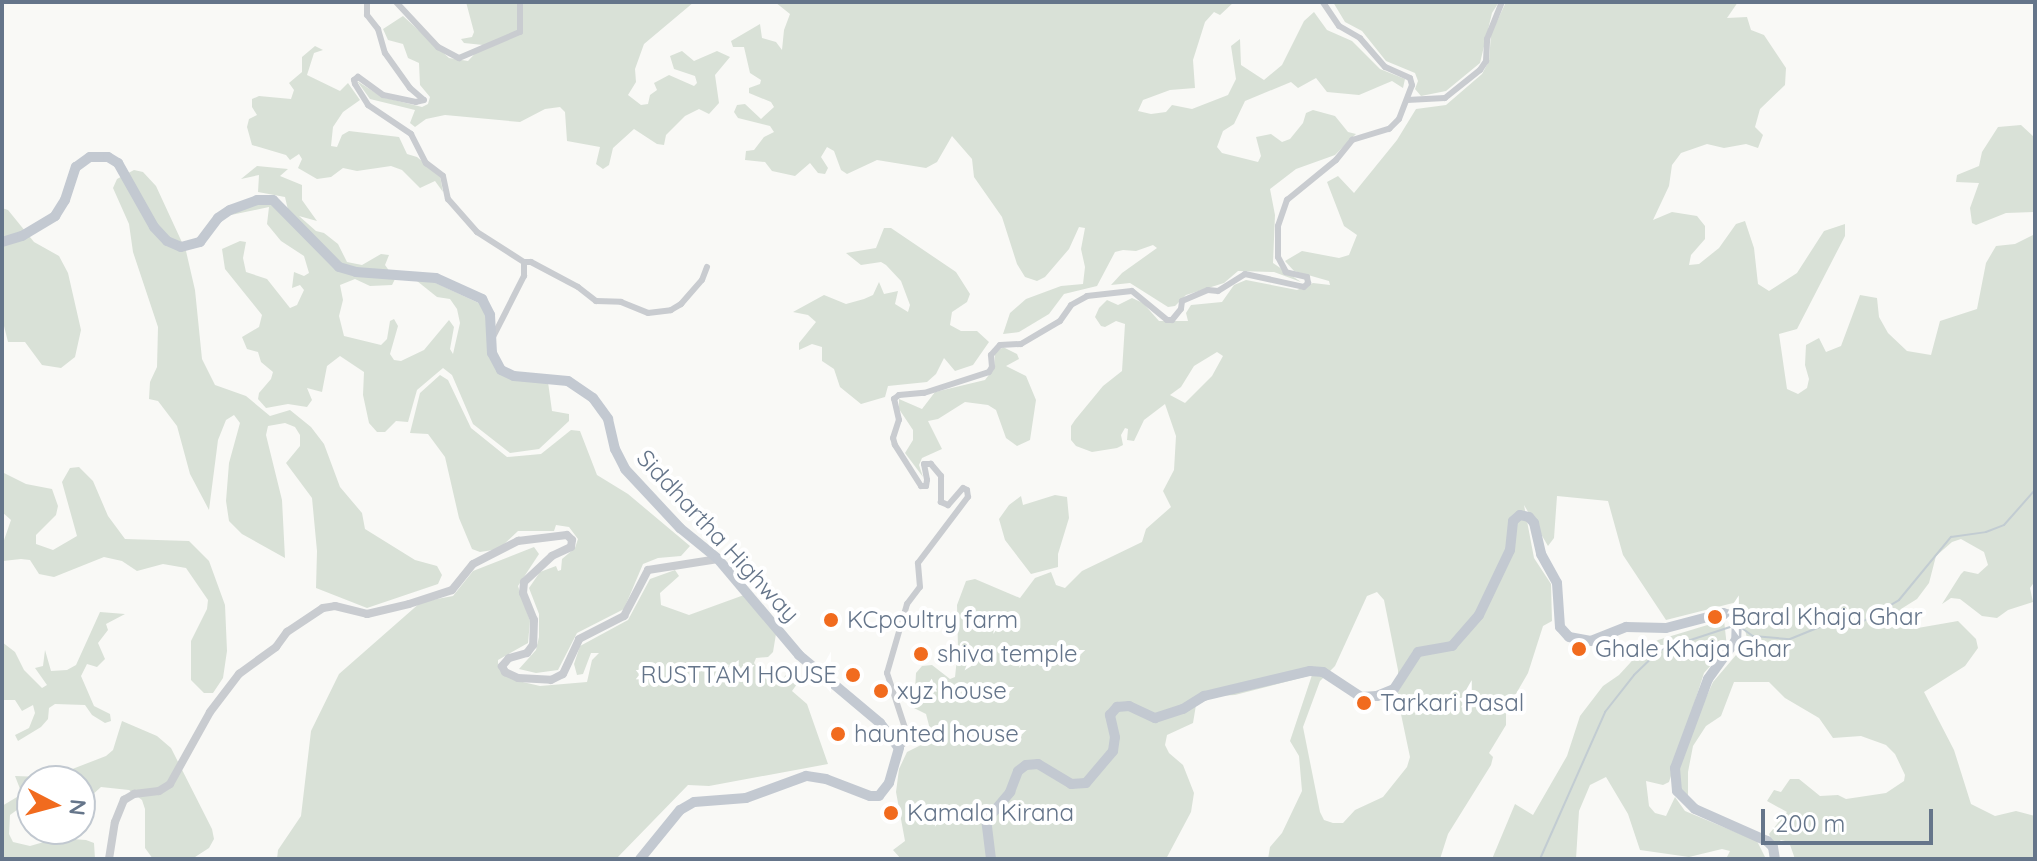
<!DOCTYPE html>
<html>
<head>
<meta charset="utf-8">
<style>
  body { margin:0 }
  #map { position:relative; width:2037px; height:861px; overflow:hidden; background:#f9f9f6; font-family:Quicksand,sans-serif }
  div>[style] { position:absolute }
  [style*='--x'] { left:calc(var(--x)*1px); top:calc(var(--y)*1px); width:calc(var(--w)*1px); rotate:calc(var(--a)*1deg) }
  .green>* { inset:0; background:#d9e1d7 }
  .stream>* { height:2px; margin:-1px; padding:0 1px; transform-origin:1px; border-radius:1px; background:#c2ccd2 }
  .minor>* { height:6px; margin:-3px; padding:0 3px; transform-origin:3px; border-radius:3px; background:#c9ccd0 }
  .tertiary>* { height:8px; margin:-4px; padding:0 4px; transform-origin:4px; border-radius:4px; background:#c9ccd0 }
  .trunk>* { height:10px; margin:-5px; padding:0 5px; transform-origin:5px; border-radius:5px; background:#c3c9d1 }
  .dots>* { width:22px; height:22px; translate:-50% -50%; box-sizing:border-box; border:4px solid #fff; border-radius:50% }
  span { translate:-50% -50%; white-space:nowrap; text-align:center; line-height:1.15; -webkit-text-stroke:8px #fff; paint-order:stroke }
  .street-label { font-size:24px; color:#65758a }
  .poi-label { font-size:24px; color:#65758a }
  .left { translate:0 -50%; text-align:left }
  .right { translate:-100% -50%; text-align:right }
  .frame { position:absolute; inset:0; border:4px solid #65758a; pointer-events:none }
  .north { position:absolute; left:16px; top:765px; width:80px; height:80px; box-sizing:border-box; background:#fff; border:2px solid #c1c8d0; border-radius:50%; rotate:96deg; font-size:22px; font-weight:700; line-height:32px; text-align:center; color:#65758a }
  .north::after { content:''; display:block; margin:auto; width:28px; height:36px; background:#f16b1e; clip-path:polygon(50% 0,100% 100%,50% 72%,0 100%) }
  .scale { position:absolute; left:1761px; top:809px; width:172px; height:36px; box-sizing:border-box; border:4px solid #65758a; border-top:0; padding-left:10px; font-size:24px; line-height:28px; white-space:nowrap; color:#65758a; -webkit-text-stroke:6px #fff; paint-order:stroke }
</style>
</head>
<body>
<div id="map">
  <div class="green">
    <div style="clip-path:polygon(466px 2px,694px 2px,644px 44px,635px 69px,636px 82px,628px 95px,641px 105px,648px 104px,650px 95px,657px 90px,654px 83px,669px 75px,694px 86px,697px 83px,695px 76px,674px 69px,670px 56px,682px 51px,694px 61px,717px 51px,730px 57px,715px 75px,719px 103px,709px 114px,699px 109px,685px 116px,666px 135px,664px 145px,657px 144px,634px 129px,613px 148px,609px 165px,603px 169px,596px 164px,600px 147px,567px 141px,565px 112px,560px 107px,545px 109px,520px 122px,445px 115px,426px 119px,415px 127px,410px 123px,415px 110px,370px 99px,357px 81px,382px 97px,422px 107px,428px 104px,430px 97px,420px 85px,419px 63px,408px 58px,403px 44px,388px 40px,383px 29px,403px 16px,449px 58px,468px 61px,483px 45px,464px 43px,461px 39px,472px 37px,474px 32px)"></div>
    <div style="clip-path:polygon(775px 2px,1234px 2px,1220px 15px,1214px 12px,1205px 22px,1193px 60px,1195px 88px,1170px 90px,1143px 100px,1138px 111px,1151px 114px,1166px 112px,1172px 105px,1192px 109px,1228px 95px,1236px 79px,1231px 46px,1240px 39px,1241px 65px,1264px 80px,1282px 65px,1304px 21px,1314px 12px,1327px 30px,1352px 41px,1380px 69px,1405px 79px,1403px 88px,1392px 81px,1359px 95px,1327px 92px,1316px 78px,1298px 88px,1291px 82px,1245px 101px,1234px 124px,1223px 131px,1217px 147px,1222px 153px,1258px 162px,1261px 156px,1256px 137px,1271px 134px,1282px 142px,1290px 139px,1303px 123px,1306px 113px,1313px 110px,1335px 116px,1348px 132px,1356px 134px,1335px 155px,1296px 169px,1270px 189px,1275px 215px,1273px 263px,1301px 282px,1274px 272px,1238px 271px,1224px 283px,1186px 295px,1175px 306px,1168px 307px,1130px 283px,1111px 285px,1122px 273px,1157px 248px,1153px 245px,1136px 251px,1123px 250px,1115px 252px,1097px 286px,1064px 294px,1049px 314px,1019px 332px,1003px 334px,1010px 313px,1026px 299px,1061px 286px,1083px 284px,1085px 267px,1081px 249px,1085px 228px,1079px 227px,1069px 249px,1045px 277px,1037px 281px,1025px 277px,1017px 264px,1002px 217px,974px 177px,972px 159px,952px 136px,937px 162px,926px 168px,877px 160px,847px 174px,841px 170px,834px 151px,827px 147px,821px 157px,828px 168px,825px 174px,818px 173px,810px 163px,795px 176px,772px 171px,765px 162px,745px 160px,746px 151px,754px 150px,764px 137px,774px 132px,770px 126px,738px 118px,734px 112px,737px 105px,745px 104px,761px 119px,774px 107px,771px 102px,749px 93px,749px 88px,760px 84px,761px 80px,750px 73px,744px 47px,733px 47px,731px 41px,760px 24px,762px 38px,776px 42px,782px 50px,784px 30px,790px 14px)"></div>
    <div style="clip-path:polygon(1333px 2px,1499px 2px,1492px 13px,1480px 63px,1446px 91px,1421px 96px,1415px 89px,1418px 81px,1415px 73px,1386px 61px,1362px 31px,1345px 22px)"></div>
    <div style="clip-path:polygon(evenodd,1506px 2px,1738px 2px,1727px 18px,1747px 17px,1751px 30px,1764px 35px,1786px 68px,1785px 85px,1760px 109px,1755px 127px,1763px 135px,1758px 148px,1746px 144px,1724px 148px,1707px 144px,1681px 153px,1672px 165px,1669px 186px,1653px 220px,1672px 212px,1697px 216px,1705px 226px,1705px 239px,1691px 255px,1689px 265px,1699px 264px,1719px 248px,1736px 224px,1745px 221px,1754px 248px,1758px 284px,1769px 291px,1797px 273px,1824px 231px,1845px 224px,1845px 236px,1797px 329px,1779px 334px,1787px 389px,1798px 394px,1807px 388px,1809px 379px,1805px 365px,1806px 345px,1819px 338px,1826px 352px,1841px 346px,1860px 295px,1877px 298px,1879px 317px,1888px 333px,1907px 351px,1931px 355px,1940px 321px,1977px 309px,1986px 263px,1996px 246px,2015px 244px,2035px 234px,2035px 581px,2030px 588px,2033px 602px,2008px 610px,1997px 618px,1982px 616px,1960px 599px,1951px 598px,1942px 604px,1961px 574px,1964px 571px,1978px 574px,1988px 565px,1984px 552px,1961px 539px,1952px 542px,1936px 556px,1929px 583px,1917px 599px,1901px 609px,1897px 622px,1903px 628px,1912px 629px,1958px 621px,1976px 639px,1978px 648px,1965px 666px,1924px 692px,1954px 750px,1971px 804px,1995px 816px,2016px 811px,2035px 816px,2035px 859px,1795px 859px,1789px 842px,1781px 840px,1774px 846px,1769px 834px,1787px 812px,1767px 801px,1774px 790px,1781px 792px,1790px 779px,1799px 779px,1820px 796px,1838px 795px,1846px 799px,1886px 793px,1904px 781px,1905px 775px,1895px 754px,1886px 745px,1861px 736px,1833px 738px,1819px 718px,1785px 698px,1769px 682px,1734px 682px,1721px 716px,1706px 726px,1693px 746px,1688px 772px,1688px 796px,1681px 791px,1678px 771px,1691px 731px,1713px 682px,1748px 641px,1737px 602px,1666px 620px,1623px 555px,1608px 501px,1557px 496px,1554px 538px,1548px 546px,1524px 505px,1534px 558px,1551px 584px,1552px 621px,1543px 626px,1528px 673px,1506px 711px,1506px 725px,1489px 753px,1493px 757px,1491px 765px,1448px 834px,1440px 859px,1268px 859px,1270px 847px,1282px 833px,1302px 791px,1299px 756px,1290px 741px,1312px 675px,1235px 695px,1216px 696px,1196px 705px,1193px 723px,1167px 735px,1165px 745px,1169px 753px,1183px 765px,1194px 793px,1191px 812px,1166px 859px,901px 859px,893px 850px,905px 841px,896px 792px,899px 769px,907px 752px,927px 742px,931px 733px,926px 714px,914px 708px,916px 673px,922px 666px,932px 665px,950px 679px,955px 677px,958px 649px,957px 605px,966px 581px,975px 579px,1020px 598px,1035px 578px,1051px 572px,1056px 585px,1065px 588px,1082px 571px,1142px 542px,1146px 529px,1171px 507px,1163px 491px,1174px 470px,1176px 436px,1165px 404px,1144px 420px,1134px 441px,1127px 440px,1128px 429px,1125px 428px,1121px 435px,1123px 445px,1117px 448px,1092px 452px,1076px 446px,1071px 440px,1071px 426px,1075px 420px,1103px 386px,1122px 371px,1125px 324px,1116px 321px,1105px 327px,1101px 326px,1095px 317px,1099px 308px,1107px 300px,1118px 305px,1132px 298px,1143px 303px,1159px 321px,1188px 321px,1186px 313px,1191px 305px,1222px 302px,1234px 285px,1246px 280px,1297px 290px,1313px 283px,1330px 285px,1329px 281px,1294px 271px,1285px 261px,1302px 251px,1339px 258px,1349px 255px,1357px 235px,1344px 226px,1327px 182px,1338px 176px,1354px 193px,1397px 140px,1416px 109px,1446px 105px,1482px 74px,1489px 61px,1491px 34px,1506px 2px,1217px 352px,1223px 356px,1212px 376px,1185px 403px,1170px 395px,1181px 387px,1194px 366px,1217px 352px,1506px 2px,1377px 592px,1384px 600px,1398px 670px,1398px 700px,1410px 757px,1407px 767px,1383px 797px,1355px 810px,1343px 823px,1333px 823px,1324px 820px,1320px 812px,1303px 727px,1320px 681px,1335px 666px,1367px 596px,1377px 592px)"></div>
    <div style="clip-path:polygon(315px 46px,323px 50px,314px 53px,307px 75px,340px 91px,348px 83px,360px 100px,343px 112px,333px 127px,331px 146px,337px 147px,342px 135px,349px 131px,399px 137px,407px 154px,417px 157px,440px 176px,443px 192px,435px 181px,420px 188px,402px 170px,391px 166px,357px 171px,343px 168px,331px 177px,317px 179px,298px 168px,302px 159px,299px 154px,290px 160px,286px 155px,252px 145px,247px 127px,249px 119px,257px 115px,252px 107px,252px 99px,259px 96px,291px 99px,294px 90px,289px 83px,302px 72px,302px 57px)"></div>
    <div style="clip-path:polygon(2021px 125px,2035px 138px,2035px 212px,2006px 213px,1976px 225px,1972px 223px,1970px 208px,1979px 183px,1956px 182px,1957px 175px,1979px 166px,1982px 152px,1998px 127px)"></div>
    <div style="clip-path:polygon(257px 166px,288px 169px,280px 176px,302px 185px,302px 200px,317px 221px,299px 216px,316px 231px,324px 233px,338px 244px,347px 262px,362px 265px,381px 254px,389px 255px,385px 265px,395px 279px,392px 285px,370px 286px,355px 279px,340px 285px,343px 300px,339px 316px,344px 336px,381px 345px,387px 339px,390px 321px,394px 319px,398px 326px,390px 354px,394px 360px,401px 361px,424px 350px,449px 320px,454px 327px,450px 349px,453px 354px,460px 323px,457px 309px,450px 299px,437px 297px,417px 281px,423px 277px,485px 306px,495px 366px,548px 382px,552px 411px,569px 414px,569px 421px,539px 449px,510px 453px,473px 424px,452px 375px,443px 368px,417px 390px,408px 422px,396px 421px,385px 432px,377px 432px,369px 423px,363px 395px,364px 372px,340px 356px,327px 366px,322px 392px,307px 388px,312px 400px,307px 407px,288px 404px,266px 408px,258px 399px,259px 393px,271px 379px,273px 372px,261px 362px,258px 352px,247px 349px,242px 337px,259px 327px,262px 315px,225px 269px,222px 249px,240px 241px,246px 242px,243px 258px,246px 272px,267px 279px,290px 308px,297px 305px,304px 290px,300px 285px,292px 288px,294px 272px,304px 276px,309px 273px,304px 256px,281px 241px,267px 224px,269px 207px,231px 215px,259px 201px,288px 210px,285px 197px,258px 192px,259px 175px,241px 179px)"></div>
    <div style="clip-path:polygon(134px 170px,143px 172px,156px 186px,186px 251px,195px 290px,202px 359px,215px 385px,246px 396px,270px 416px,290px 410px,311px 427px,324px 444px,340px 487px,362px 513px,365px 529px,415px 560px,437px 566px,442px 575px,438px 584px,367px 608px,316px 588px,317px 551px,312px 498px,286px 463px,300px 446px,300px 435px,295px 427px,285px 423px,268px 426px,266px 435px,282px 500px,285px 558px,242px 534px,229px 521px,226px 501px,229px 463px,240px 423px,234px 415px,226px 420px,218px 440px,209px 510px,190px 474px,177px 426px,158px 401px,149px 399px,150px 382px,157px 367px,158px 327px,133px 252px,129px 224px,113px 188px,117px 179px)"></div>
    <div style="clip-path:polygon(2px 208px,8px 210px,34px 242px,59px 256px,68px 273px,81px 330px,75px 357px,61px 368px,42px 365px,25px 342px,8px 342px,2px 318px)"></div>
    <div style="clip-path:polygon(884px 228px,891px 228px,956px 272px,970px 294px,967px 302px,952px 312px,950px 325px,961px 331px,977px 331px,989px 342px,973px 365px,955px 371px,944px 358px,936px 374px,927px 382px,888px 386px,885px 397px,861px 404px,840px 387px,834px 369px,822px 361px,822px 347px,812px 344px,799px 350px,799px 343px,816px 322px,808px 315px,793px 312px,824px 295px,846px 304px,864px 299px,873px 295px,879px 282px,884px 294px,898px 291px,895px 304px,908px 312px,910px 305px,901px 281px,886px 265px,881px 262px,861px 265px,846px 253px,876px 248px)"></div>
    <div style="clip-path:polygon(1003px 347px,1017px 354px,1019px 359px,1006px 366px,1026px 376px,1036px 400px,1030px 440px,1017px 446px,1006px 438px,996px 410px,988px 405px,965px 402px,938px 419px,928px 421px,942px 449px,922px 458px,919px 465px,923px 477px,905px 453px,913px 440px,913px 430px,899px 409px,899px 399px,922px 409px,935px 392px,985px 380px,994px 368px,995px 353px)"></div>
    <div style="clip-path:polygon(440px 375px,448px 380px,471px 428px,507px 457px,541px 454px,571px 430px,580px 431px,597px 475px,628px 494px,690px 546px,681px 556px,658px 558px,643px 564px,624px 609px,577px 633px,558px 670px,536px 673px,519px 669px,536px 650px,539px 637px,539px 614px,529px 588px,540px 572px,556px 566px,558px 571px,561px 570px,562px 559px,575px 548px,578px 539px,569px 527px,556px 525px,554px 531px,518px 531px,499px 549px,480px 552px,472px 549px,459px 518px,445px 457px,428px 434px,410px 433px,420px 393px)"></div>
    <div style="clip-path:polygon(79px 467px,93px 481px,108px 516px,125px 539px,189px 541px,209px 561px,225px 605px,227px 651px,223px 678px,213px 693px,204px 693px,191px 680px,191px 641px,207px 609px,208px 600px,186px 568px,163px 564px,137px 571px,122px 561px,104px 557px,54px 577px,39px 574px,30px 560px,21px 559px,3px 561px,2px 580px,2px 546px,11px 520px,2px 512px,2px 472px,26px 484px,52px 489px,58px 506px,56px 515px,36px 535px,36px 544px,53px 550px,77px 536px,62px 482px,70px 468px)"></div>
    <div style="clip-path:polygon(1055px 495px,1067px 497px,1069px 518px,1058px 554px,1058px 567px,1031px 574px,1005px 540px,999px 519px,1009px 505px,1021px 496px,1023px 505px)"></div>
    <div style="clip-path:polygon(534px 547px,539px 554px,518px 586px,530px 621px,528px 643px,498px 660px,498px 666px,514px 680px,540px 686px,587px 682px,592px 660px,599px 653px,591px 653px,583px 674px,577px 675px,574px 664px,580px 646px,628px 620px,650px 579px,675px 570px,679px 576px,660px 593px,661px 605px,689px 615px,744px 595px,776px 634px,773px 652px,768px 657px,756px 658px,754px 663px,770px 684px,778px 684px,786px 675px,797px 684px,792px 691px,807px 704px,828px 764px,709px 786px,688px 785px,616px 859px,277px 859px,278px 850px,301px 816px,311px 731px,339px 674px,421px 602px,453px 596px,473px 571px)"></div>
    <div style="clip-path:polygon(100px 612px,125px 614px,106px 624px,108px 630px,98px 643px,105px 659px,97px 667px,87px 664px,81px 676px,94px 706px,110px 714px,111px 721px,105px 723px,92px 715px,85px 705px,55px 704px,49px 708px,48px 719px,41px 727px,18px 741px,15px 735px,29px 728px,35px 713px,33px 705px,22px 711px,15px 700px,2px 700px,2px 642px,15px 652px,24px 670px,42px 688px,47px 685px,35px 668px,43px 666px,45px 650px,51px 671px,67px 670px,76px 665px)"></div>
    <div style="clip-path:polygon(1724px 620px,1727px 647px,1704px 673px,1669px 782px,1663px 785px,1646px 781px,1649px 806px,1655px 813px,1666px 816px,1675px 797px,1685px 811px,1757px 841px,1766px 859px,1726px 859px,1730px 851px,1722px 849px,1689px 857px,1640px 850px,1628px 814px,1606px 777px,1590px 785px,1579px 811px,1576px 859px,1492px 859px,1515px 804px,1533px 815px,1567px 756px,1580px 716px,1603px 686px,1619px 675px,1641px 651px,1658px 640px)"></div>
    <div style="clip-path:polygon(122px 721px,157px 736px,171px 748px,212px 829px,214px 839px,209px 848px,192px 859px,153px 859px,145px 848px,145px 809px,142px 800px,129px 790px,101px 787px,80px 806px,80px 781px,32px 781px,32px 799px,10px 815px,9px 834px,13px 842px,30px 846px,58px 838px,86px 840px,94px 843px,95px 859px,2px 859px,2px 806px,22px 794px,15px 776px,43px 777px,62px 773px,106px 756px,113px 750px)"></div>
  </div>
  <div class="stream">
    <div style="--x:1739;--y:626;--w:17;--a:36"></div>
    <div style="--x:1753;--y:636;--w:37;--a:5"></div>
    <div style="--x:1790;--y:639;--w:32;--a:-22"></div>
    <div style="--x:1820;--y:627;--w:42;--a:-6.8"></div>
    <div style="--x:1862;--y:622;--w:43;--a:-30.7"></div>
    <div style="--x:1899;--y:600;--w:82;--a:-50.5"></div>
    <div style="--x:1951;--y:537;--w:35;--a:-8"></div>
    <div style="--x:1986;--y:532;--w:19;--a:-21"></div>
    <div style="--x:2004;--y:525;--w:47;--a:-48.5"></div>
    <div style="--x:1540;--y:859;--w:161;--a:-66.1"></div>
    <div style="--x:1605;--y:712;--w:47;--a:-51.9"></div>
    <div style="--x:1634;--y:675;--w:36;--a:-44"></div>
    <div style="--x:1660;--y:650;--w:77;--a:-18.2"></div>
  </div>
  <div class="minor">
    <div style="--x:367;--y:2;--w:13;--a:90"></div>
    <div style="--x:367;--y:15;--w:18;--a:52"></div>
    <div style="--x:378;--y:29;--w:25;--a:74"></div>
    <div style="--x:385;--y:53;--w:43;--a:54.5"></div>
    <div style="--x:410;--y:88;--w:18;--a:41"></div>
    <div style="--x:424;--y:100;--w:8;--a:166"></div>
    <div style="--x:416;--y:102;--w:34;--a:-168"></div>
    <div style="--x:383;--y:95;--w:31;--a:-144"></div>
    <div style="--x:358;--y:77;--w:5;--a:143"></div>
    <div style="--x:354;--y:80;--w:4;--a:76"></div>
    <div style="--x:355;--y:84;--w:25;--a:58"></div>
    <div style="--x:368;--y:105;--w:52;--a:34"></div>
    <div style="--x:411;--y:134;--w:33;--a:63"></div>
    <div style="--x:426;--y:163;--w:21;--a:37"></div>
    <div style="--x:443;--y:176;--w:24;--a:78"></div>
    <div style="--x:448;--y:199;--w:44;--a:48.7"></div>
    <div style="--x:477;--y:232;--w:56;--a:32.6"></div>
    <div style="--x:524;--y:262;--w:7;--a:0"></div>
    <div style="--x:531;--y:262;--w:53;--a:28"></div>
    <div style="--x:578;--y:287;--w:23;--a:38"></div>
    <div style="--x:596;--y:301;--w:25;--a:2"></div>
    <div style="--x:621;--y:302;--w:29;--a:22"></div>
    <div style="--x:648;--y:313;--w:23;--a:-7"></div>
    <div style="--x:671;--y:310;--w:12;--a:-31"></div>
    <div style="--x:681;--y:304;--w:32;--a:-49"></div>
    <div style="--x:702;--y:280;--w:14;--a:-69"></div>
    <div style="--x:396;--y:2;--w:62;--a:47"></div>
    <div style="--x:438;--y:47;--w:24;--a:28"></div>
    <div style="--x:459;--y:58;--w:66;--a:-23.1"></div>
    <div style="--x:520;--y:32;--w:30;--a:-90"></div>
    <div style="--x:1407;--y:100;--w:38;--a:-3"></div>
    <div style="--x:1445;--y:98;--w:45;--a:-38.7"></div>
    <div style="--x:1480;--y:70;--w:11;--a:-56"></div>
    <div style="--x:1486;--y:61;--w:22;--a:-87"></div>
    <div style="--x:1487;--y:39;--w:40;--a:-68"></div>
    <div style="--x:492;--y:339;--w:71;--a:-63.1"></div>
    <div style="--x:524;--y:276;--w:14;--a:-90"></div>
    <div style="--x:899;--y:748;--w:6;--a:-45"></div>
    <div style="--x:903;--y:744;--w:16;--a:-83"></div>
    <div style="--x:905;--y:728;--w:58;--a:-108.1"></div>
    <div style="--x:887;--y:673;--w:72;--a:-73.8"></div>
    <div style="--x:907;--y:604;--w:21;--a:-53"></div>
    <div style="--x:920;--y:587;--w:24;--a:-95"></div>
    <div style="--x:918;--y:563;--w:83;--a:-52.9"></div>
    <div style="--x:968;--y:497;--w:7;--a:-98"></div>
    <div style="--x:967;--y:490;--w:4;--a:-153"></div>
    <div style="--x:963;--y:488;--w:23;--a:131"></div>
    <div style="--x:948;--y:505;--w:8;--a:-157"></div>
    <div style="--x:941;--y:502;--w:26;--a:-90"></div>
    <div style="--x:941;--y:476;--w:16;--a:-130"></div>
    <div style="--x:931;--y:464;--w:7;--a:180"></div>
    <div style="--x:924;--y:464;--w:16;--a:79"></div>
    <div style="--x:927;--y:480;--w:6;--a:99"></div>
    <div style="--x:926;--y:486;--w:5;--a:180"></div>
    <div style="--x:921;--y:486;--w:49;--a:-122.4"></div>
    <div style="--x:895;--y:445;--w:7;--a:-106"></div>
    <div style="--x:893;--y:438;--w:19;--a:-72"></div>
    <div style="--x:899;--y:420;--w:22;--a:-103"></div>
    <div style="--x:894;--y:399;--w:6;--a:-39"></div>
    <div style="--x:899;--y:395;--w:25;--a:-5"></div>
    <div style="--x:924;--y:393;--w:68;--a:-17.9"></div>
    <div style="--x:989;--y:372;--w:6;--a:-59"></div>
    <div style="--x:992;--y:367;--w:12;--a:-95"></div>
    <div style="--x:991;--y:355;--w:13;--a:-48"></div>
    <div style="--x:1000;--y:345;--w:21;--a:-3"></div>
    <div style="--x:1021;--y:344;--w:45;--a:-30.5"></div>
    <div style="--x:1060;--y:321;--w:19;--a:-55"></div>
    <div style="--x:1071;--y:305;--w:18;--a:-29"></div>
    <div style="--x:1087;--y:296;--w:45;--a:-6.3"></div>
    <div style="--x:1132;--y:291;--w:45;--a:39.6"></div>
    <div style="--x:1167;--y:320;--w:5;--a:0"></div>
    <div style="--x:1172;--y:320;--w:14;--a:-51"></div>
    <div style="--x:1181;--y:309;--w:8;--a:-83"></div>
    <div style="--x:1182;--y:301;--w:28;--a:-23"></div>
    <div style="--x:1208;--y:290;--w:10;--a:6"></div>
    <div style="--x:1218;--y:291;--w:32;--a:-32"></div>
    <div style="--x:1245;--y:274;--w:60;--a:12.4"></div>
    <div style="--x:1304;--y:287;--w:6;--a:-45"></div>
    <div style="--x:1308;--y:283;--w:6;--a:-99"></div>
    <div style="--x:1307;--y:277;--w:22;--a:-167"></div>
    <div style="--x:1286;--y:272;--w:17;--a:-118"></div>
    <div style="--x:1278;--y:257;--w:31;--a:-90"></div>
    <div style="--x:1278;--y:226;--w:28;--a:-71"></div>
    <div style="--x:1287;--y:200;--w:63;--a:-39.2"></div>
    <div style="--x:1336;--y:160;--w:26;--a:-51"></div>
    <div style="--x:1352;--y:140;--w:39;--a:-17"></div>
    <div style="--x:1389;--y:129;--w:14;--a:-45"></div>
    <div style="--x:1399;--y:119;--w:36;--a:-69"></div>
    <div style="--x:1412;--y:85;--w:7;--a:-106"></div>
    <div style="--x:1410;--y:78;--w:27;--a:-156"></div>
    <div style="--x:1385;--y:67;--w:38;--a:-131"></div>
    <div style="--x:1360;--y:38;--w:24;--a:-150"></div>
    <div style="--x:1339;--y:26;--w:29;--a:-124"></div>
  </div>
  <div class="tertiary">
    <div style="--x:109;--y:859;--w:37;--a:-81"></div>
    <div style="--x:115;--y:822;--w:24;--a:-68"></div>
    <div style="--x:124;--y:800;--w:12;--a:-31"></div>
    <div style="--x:134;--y:794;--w:25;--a:-7"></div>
    <div style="--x:159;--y:791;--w:13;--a:-32"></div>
    <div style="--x:170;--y:784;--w:82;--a:-60.9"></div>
    <div style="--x:210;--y:712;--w:48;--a:-52.7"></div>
    <div style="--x:239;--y:674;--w:46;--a:-36.1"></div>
    <div style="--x:276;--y:647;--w:19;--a:-54"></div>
    <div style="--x:287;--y:632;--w:43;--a:-33.7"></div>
    <div style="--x:323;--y:608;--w:12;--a:-9"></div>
    <div style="--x:335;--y:606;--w:33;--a:14"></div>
    <div style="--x:367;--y:614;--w:43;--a:-13.4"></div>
    <div style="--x:409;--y:604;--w:45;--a:-18"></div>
    <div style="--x:452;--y:590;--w:33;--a:-51"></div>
    <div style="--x:473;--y:564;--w:51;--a:-27.1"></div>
    <div style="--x:518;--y:541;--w:49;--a:-7"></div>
    <div style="--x:567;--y:535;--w:7;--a:45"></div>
    <div style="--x:572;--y:540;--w:7;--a:98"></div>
    <div style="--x:571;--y:547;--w:21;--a:155"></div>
    <div style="--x:552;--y:556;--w:38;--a:137"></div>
    <div style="--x:524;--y:582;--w:11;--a:95"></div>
    <div style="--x:523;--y:593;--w:29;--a:68"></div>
    <div style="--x:534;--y:620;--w:25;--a:92"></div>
    <div style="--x:533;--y:645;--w:10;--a:127"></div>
    <div style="--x:527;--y:653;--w:19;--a:164"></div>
    <div style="--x:509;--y:658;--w:11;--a:131"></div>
    <div style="--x:502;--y:666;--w:7;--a:63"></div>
    <div style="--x:505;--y:672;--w:14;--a:25"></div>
    <div style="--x:518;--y:678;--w:33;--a:3"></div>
    <div style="--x:551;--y:680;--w:13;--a:-27"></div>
    <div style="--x:563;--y:674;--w:38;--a:-65"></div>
    <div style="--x:579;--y:639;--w:51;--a:-27.1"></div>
    <div style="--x:624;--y:616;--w:52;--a:-62.4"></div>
    <div style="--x:648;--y:570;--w:71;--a:-8.9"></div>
  </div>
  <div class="trunk">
    <div style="--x:2;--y:242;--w:21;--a:-17"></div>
    <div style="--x:22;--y:236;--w:39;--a:-31"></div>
    <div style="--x:55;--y:216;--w:19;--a:-58"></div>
    <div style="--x:65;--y:200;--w:35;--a:-72"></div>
    <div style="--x:76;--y:167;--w:17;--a:-36"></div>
    <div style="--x:90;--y:157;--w:18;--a:0"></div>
    <div style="--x:108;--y:157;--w:12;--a:31"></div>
    <div style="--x:118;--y:163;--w:73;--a:60.6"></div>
    <div style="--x:154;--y:227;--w:19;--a:47"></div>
    <div style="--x:167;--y:241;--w:15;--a:23"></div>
    <div style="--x:181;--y:247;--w:20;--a:-15"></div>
    <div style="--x:200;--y:242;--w:30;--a:-53"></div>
    <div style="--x:218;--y:218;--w:14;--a:-34"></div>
    <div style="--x:230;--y:210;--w:29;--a:-20"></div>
    <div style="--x:257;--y:200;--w:16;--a:0"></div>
    <div style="--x:273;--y:200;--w:94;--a:45.4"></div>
    <div style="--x:339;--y:267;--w:18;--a:16"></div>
    <div style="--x:356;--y:272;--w:80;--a:4.3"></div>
    <div style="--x:436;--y:278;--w:51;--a:24.5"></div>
    <div style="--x:482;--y:299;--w:18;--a:63"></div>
    <div style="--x:490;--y:315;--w:38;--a:87"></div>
    <div style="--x:492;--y:353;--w:19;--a:62"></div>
    <div style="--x:501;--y:370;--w:14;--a:25"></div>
    <div style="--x:514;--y:376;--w:54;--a:5.3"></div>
    <div style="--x:568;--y:381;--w:30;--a:34"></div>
    <div style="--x:593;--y:398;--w:26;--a:54"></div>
    <div style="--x:608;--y:419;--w:31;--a:77"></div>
    <div style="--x:615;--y:449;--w:22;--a:63"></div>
    <div style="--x:625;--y:469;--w:81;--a:47"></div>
    <div style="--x:680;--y:528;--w:49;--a:39.2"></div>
    <div style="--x:718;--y:559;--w:126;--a:49.8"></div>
    <div style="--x:799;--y:655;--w:106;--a:40"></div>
    <div style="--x:880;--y:723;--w:31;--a:53"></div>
    <div style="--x:899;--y:748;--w:36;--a:106"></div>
    <div style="--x:889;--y:783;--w:16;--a:128"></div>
    <div style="--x:879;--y:796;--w:9;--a:180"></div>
    <div style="--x:870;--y:796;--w:47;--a:-158.9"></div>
    <div style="--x:826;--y:779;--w:20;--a:-171"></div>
    <div style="--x:806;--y:776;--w:64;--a:159.9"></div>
    <div style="--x:746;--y:798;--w:52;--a:175.6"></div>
    <div style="--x:694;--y:802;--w:16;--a:150"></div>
    <div style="--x:680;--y:810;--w:63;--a:129.2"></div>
    <div style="--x:991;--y:859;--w:38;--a:-97"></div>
    <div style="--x:986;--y:821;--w:38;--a:-50"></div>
    <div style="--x:1010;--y:792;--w:22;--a:-69"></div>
    <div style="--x:1018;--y:771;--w:10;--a:-37"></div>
    <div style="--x:1026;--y:765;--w:12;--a:-5"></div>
    <div style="--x:1038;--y:764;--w:39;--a:31"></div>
    <div style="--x:1071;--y:784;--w:15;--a:-4"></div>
    <div style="--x:1086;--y:783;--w:42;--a:-49.8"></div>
    <div style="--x:1113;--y:751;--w:14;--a:-82"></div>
    <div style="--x:1115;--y:737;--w:23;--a:-103"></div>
    <div style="--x:1110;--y:715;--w:11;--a:-49"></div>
    <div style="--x:1117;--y:707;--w:12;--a:-5"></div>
    <div style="--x:1129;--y:706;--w:29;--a:25"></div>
    <div style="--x:1155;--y:718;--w:29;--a:-18"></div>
    <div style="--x:1183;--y:709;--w:25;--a:-32"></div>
    <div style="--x:1204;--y:696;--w:109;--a:-13.3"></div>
    <div style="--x:1310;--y:671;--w:13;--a:4"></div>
    <div style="--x:1323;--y:672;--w:45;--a:33.3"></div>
    <div style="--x:1361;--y:697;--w:16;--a:-4"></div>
    <div style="--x:1377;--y:696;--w:18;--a:-22"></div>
    <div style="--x:1394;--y:689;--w:44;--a:-57"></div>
    <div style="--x:1418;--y:652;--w:35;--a:-10"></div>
    <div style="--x:1452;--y:646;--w:41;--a:-48.9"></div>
    <div style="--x:1479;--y:615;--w:72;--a:-64.5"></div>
    <div style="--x:1510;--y:550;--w:29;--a:-84"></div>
    <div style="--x:1513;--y:521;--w:9;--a:-41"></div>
    <div style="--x:1520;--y:515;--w:9;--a:13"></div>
    <div style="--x:1529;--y:517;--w:8;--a:50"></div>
    <div style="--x:1534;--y:523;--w:32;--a:77"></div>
    <div style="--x:1541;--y:554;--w:33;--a:61"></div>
    <div style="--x:1557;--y:583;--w:44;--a:86.1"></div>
    <div style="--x:1560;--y:627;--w:13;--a:48"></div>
    <div style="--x:1569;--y:637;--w:22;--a:10"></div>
    <div style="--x:1591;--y:641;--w:38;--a:-22"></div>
    <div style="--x:1626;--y:627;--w:40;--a:1.4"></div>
    <div style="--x:1666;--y:628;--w:59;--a:-14.7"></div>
    <div style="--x:1723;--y:613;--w:15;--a:16"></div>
    <div style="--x:1737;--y:617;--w:23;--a:92"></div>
    <div style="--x:1736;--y:640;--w:48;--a:125.7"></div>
    <div style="--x:1708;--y:679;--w:95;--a:110.3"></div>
    <div style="--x:1675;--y:768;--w:23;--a:85"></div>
    <div style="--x:1677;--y:791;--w:25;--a:45"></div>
    <div style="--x:1695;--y:809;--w:79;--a:24"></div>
    <div style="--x:1767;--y:841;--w:8;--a:45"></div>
    <div style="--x:1773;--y:847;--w:12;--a:81"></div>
  </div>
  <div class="dots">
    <div style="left:1715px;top:617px;background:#f16b1e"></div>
    <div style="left:831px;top:620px;background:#f16b1e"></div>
    <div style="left:1579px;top:649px;background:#f16b1e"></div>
    <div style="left:921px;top:654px;background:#f16b1e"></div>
    <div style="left:853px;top:675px;background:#f16b1e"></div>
    <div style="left:881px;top:691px;background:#f16b1e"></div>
    <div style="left:1364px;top:703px;background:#f16b1e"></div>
    <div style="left:838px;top:734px;background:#f16b1e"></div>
    <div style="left:891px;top:813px;background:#f16b1e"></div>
  </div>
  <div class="street-label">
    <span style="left:718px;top:536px;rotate:47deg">Siddhartha Highway</span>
  </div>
  <div class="poi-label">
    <span class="left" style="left:1731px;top:617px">Baral Khaja Ghar</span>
    <span class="left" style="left:847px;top:620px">KCpoultry farm</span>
    <span class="left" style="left:1595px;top:649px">Ghale Khaja Ghar</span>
    <span class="left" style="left:937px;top:654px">shiva temple</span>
    <span class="right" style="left:837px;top:675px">RUSTTAM HOUSE</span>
    <span class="left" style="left:897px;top:691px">xyz house</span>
    <span class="left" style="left:1380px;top:703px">Tarkari Pasal</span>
    <span class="left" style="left:854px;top:734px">haunted house</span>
    <span class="left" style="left:907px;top:813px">Kamala Kirana</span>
  </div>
  <div class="frame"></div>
  <div class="north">N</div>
  <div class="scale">200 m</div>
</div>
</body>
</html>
